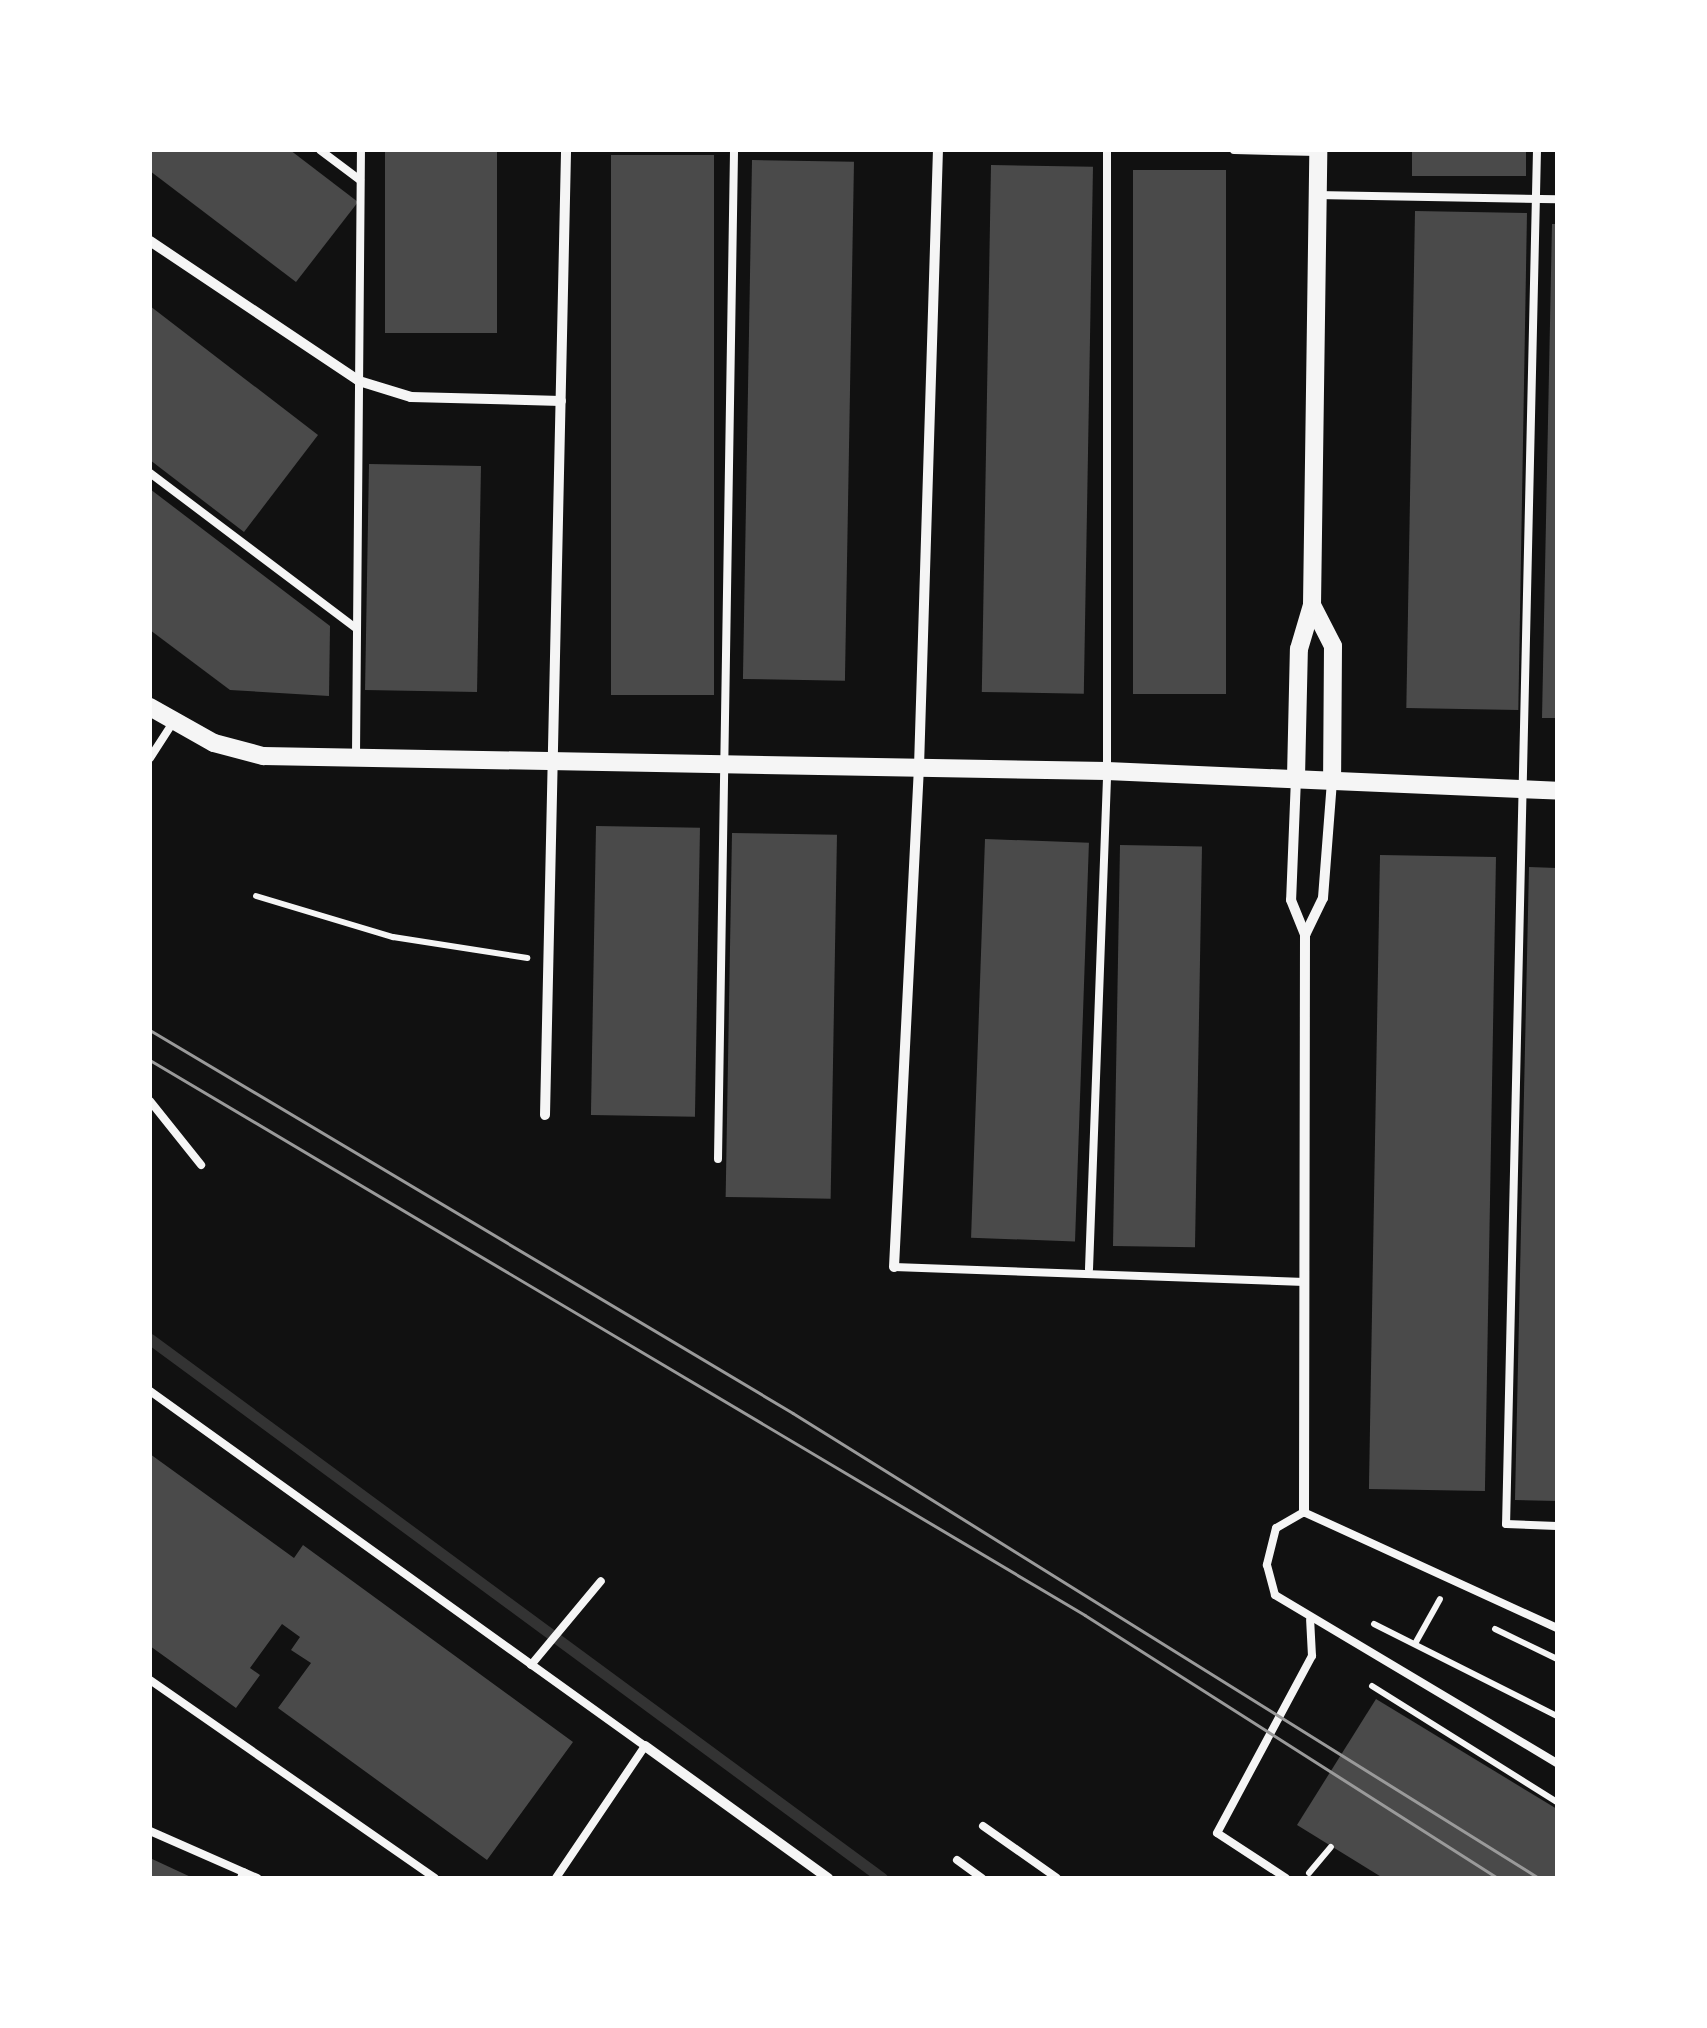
<!DOCTYPE html>
<html>
<head>
<meta charset="utf-8">
<style>
  body { margin:0 }
  #map { position:relative; width:1707px; height:2028px; overflow:hidden; background:#111; font-family:"Noto Serif",serif }
  div>[style] { position:absolute }
  [style*='--x'] { left:calc(var(--x)*1px); top:calc(var(--y)*1px); width:calc(var(--w)*1px); rotate:calc(var(--a)*1deg) }
  .stream>* { height:11px; margin:-5.5px; padding:0 5.5px; transform-origin:5.5px; border-radius:5.5px; background:#333 }
  .building>* { inset:0; background:#4a4a4a; transform-origin:0 0 }
  .path>* { height:6px; margin:-3px; padding:0 3px; transform-origin:3px; border-radius:3px; background:#f5f5f5 }
  .service>* { height:8px; margin:-4px; padding:0 4px; transform-origin:4px; border-radius:4px; background:#f5f5f5 }
  .minor>* { height:10px; margin:-5px; padding:0 5px; transform-origin:5px; border-radius:5px; background:#f5f5f5 }
  .tertiary>* { height:18px; margin:-9px; padding:0 9px; transform-origin:9px; border-radius:9px; background:#f5f5f5 }
  .tram>* { height:2.5px; margin:-1.25px; padding:0 1.25px; transform-origin:1.25px; border-radius:1.25px; background:#9a9a9a }
  span { translate:-50% -50%; white-space:nowrap; text-align:center; line-height:1.15; -webkit-text-stroke:8px #fff; paint-order:stroke }
  .frame { position:absolute; inset:0; border:152px solid #fff; pointer-events:none }
</style>
</head>
<body>
<div id="map">
  <div class="stream">
    <div style="--x:150;--y:1339;--w:909;--a:36.37"></div>
  </div>
  <div class="building">
    <div style="clip-path:polygon(150px 150px,290px 150px,358px 202px,296px 282px,150px 171px)"></div>
    <div style="left:385px;top:150px;width:112px;height:183px"></div>
    <div style="left:1412px;top:150px;width:114px;height:26px"></div>
    <div style="left:611px;top:155px;width:103px;height:540px"></div>
    <div style="left:752px;top:160px;width:102px;height:519px;rotate:1deg"></div>
    <div style="left:991px;top:165px;width:102px;height:527px;rotate:1deg"></div>
    <div style="left:1133px;top:170px;width:93px;height:524px"></div>
    <div style="left:1415px;top:211px;width:112px;height:497px;rotate:1deg"></div>
    <div style="clip-path:polygon(1552px 224px,1557px 224px,1557px 718px,1542px 718px)"></div>
    <div style="clip-path:polygon(150px 306px,318px 435px,244px 532px,150px 460px)"></div>
    <div style="left:369px;top:464px;width:112px;height:226px;rotate:1deg"></div>
    <div style="clip-path:polygon(150px 489px,330px 626px,329px 696px,230px 690px,150px 630px)"></div>
    <div style="left:596px;top:826px;width:104px;height:289px;rotate:1deg"></div>
    <div style="left:732px;top:833px;width:105px;height:364px;rotate:1deg"></div>
    <div style="left:985px;top:839px;width:104px;height:399px;rotate:2deg"></div>
    <div style="left:1120px;top:845px;width:82px;height:401px;rotate:1deg"></div>
    <div style="left:1380px;top:855px;width:116px;height:634px;rotate:1deg"></div>
    <div style="clip-path:polygon(1529px 867px,1557px 868px,1557px 1501px,1515px 1500px)"></div>
    <div style="clip-path:polygon(150px 1454px,294px 1558px,303px 1545px,573px 1742px,487px 1860px,278px 1708px,311px 1663px,291px 1650px,300px 1637px,282px 1624px,250px 1668px,260px 1675px,236px 1708px,150px 1646px)"></div>
    <div style="clip-path:polygon(1376px 1699px,1557px 1809px,1557px 1878px,1383px 1878px,1297px 1825px)"></div>
    <div style="clip-path:polygon(150px 1858px,193px 1878px,150px 1878px)"></div>
  </div>
  <div class="path">
    <div style="--x:256;--y:896;--w:143;--a:16.7"></div>
    <div style="--x:393;--y:937;--w:136;--a:8.9"></div>
    <div style="--x:1374;--y:1624;--w:205;--a:26.7"></div>
    <div style="--x:1495;--y:1629;--w:69;--a:25.8"></div>
    <div style="--x:1416;--y:1642;--w:49;--a:-60.8"></div>
    <div style="--x:1372;--y:1686;--w:218;--a:32.1"></div>
    <div style="--x:1309;--y:1873;--w:34;--a:-50"></div>
  </div>
  <div class="service">
    <div style="--x:320;--y:150;--w:50;--a:36.9"></div>
    <div style="--x:1234;--y:150;--w:84;--a:1.4"></div>
    <div style="--x:1537;--y:150;--w:1374;--a:91.29"></div>
    <div style="--x:1506;--y:1524;--w:51;--a:2.2"></div>
    <div style="--x:1316;--y:195;--w:241;--a:1"></div>
    <div style="--x:150;--y:473;--w:259;--a:37"></div>
    <div style="--x:356;--y:755;--w:605;--a:-89.53"></div>
    <div style="--x:150;--y:758;--w:40;--a:-57.1"></div>
    <div style="--x:150;--y:1101;--w:82;--a:51.4"></div>
    <div style="--x:718;--y:1159;--w:1009;--a:-89.09"></div>
    <div style="--x:894;--y:1267;--w:411;--a:2.1"></div>
    <div style="--x:1089;--y:1269;--w:498;--a:-87.9"></div>
    <div style="--x:1107;--y:771;--w:621;--a:-90"></div>
    <div style="--x:150;--y:1391;--w:609;--a:35.65"></div>
    <div style="--x:645;--y:1746;--w:159;--a:124"></div>
    <div style="--x:1557;--y:1628;--w:278;--a:-155.4"></div>
    <div style="--x:1304;--y:1512;--w:32;--a:150"></div>
    <div style="--x:1276;--y:1528;--w:38;--a:104"></div>
    <div style="--x:1267;--y:1565;--w:31;--a:75"></div>
    <div style="--x:1275;--y:1595;--w:328;--a:30.8"></div>
    <div style="--x:531;--y:1665;--w:109;--a:-50.2"></div>
    <div style="--x:150;--y:1680;--w:347;--a:34.8"></div>
    <div style="--x:983;--y:1826;--w:90;--a:35.1"></div>
    <div style="--x:150;--y:1831;--w:117;--a:23.7"></div>
    <div style="--x:957;--y:1860;--w:31;--a:36"></div>
    <div style="--x:1286;--y:1878;--w:82;--a:-146.9"></div>
    <div style="--x:1217;--y:1833;--w:201;--a:-61.8"></div>
    <div style="--x:1312;--y:1656;--w:36;--a:-93"></div>
  </div>
  <div class="minor">
    <div style="--x:150;--y:241;--w:252;--a:33.8"></div>
    <div style="--x:359;--y:381;--w:54;--a:17.1"></div>
    <div style="--x:411;--y:397;--w:150;--a:1.5"></div>
    <div style="--x:1296;--y:778;--w:122;--a:92.3"></div>
    <div style="--x:1291;--y:900;--w:38;--a:68"></div>
    <div style="--x:1305;--y:935;--w:577;--a:90.1"></div>
    <div style="--x:1305;--y:935;--w:41;--a:-64.1"></div>
    <div style="--x:1323;--y:898;--w:118;--a:-85.6"></div>
    <div style="--x:545;--y:1115;--w:965;--a:-88.75"></div>
    <div style="--x:894;--y:1267;--w:501;--a:-87.14"></div>
    <div style="--x:919;--y:767;--w:617;--a:-88.24"></div>
    <div style="--x:645;--y:1746;--w:226;--a:35.8"></div>
    <div style="--x:242;--y:1878;--w:5;--a:-68"></div>
  </div>
  <div class="tertiary">
    <div style="--x:1312;--y:605;--w:46;--a:62.9"></div>
    <div style="--x:1333;--y:646;--w:132;--a:90.4"></div>
    <div style="--x:150;--y:707;--w:73;--a:29.4"></div>
    <div style="--x:214;--y:743;--w:51;--a:14.9"></div>
    <div style="--x:263;--y:756;--w:844;--a:1.02"></div>
    <div style="--x:1107;--y:771;--w:450;--a:2.5"></div>
    <div style="--x:1296;--y:777;--w:128;--a:-88.7"></div>
    <div style="--x:1299;--y:649;--w:46;--a:-73.5"></div>
    <div style="--x:1312;--y:605;--w:455;--a:-89.2"></div>
  </div>
  <div class="tram">
    <div style="--x:150;--y:1030;--w:748;--a:30.78"></div>
    <div style="--x:793;--y:1413;--w:879;--a:31.94"></div>
    <div style="--x:150;--y:1060;--w:1087;--a:30.69"></div>
    <div style="--x:1085;--y:1615;--w:490;--a:32.5"></div>
  </div>
  <div class="frame"></div>
</div>
</body>
</html>
